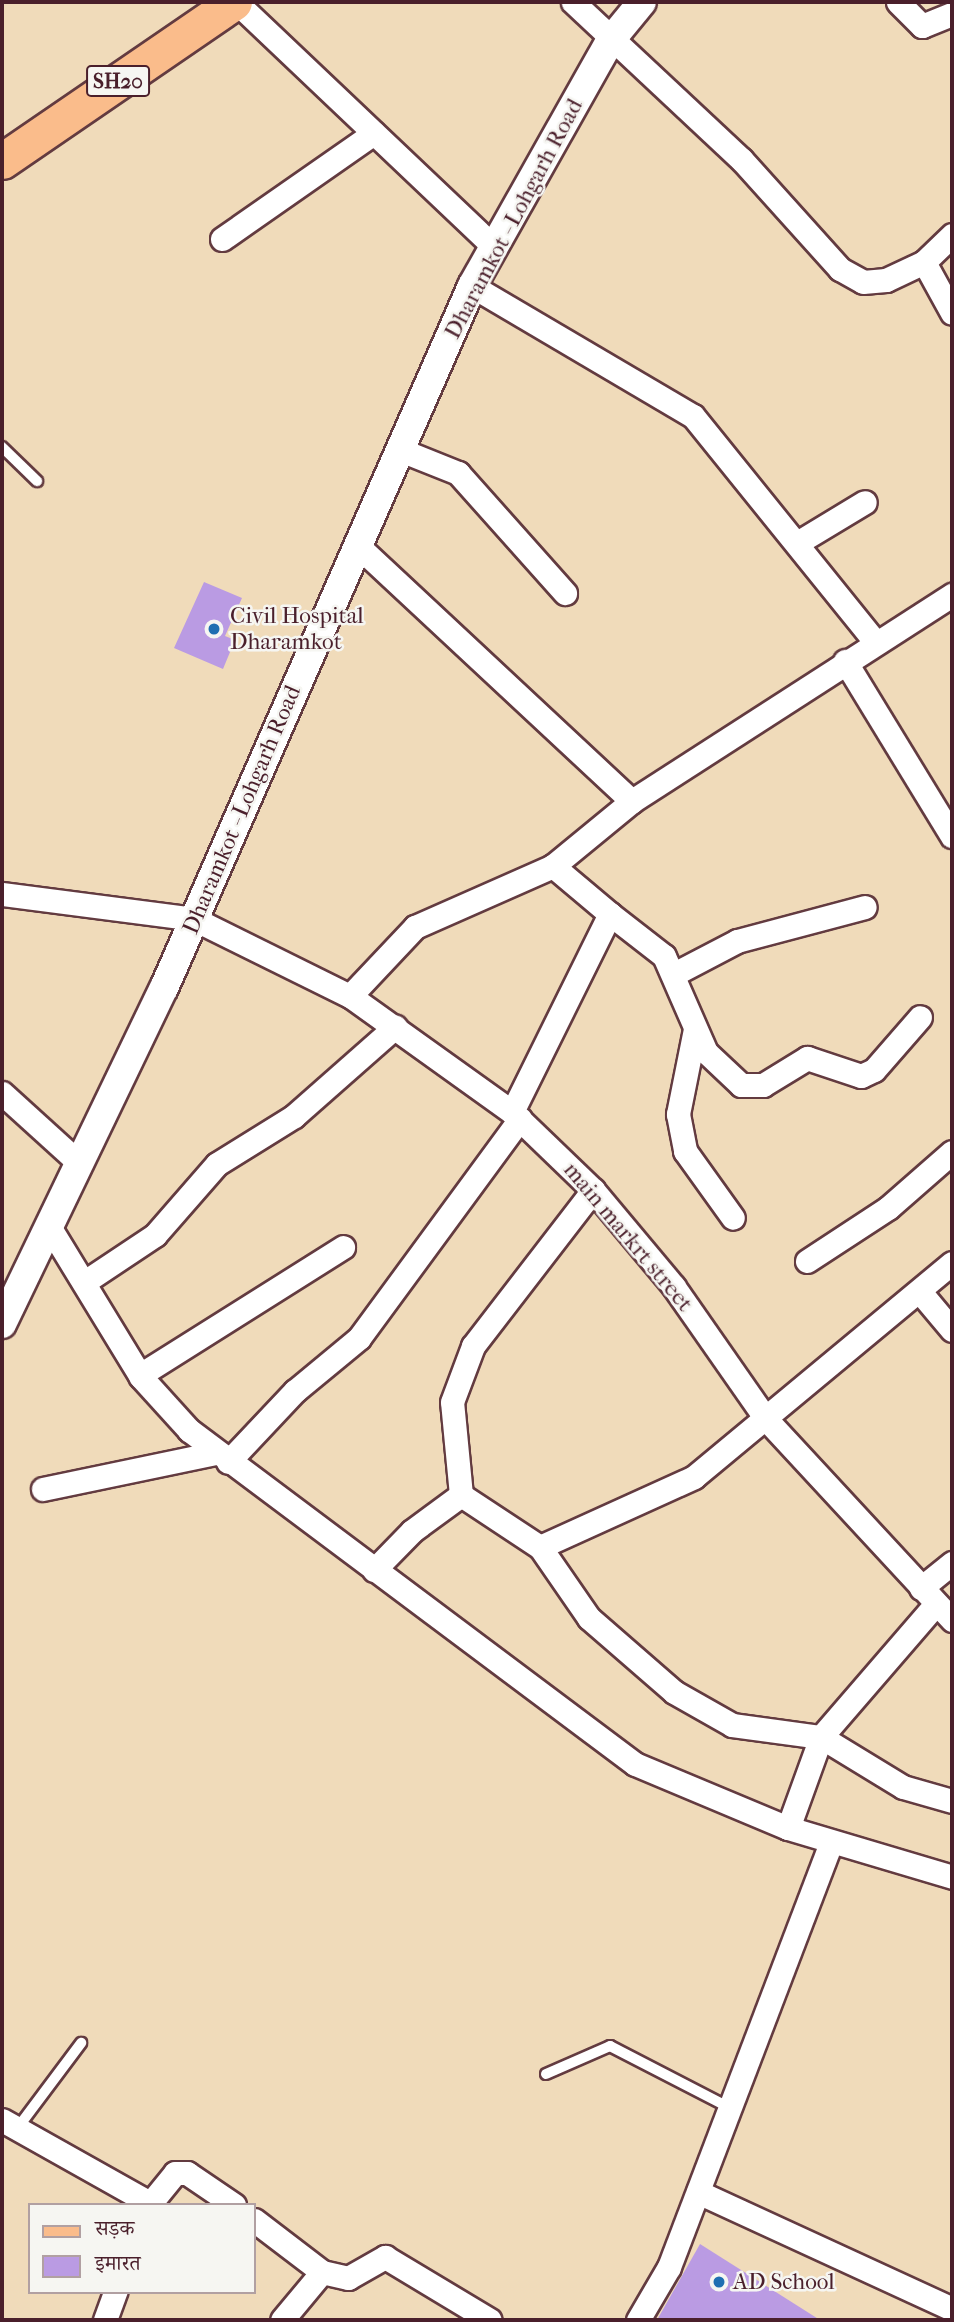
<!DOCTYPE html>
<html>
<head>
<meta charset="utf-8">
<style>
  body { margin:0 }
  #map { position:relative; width:954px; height:2322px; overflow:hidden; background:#f0dbba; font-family:"IM FELL French Canon","Noto Serif Devanagari",serif }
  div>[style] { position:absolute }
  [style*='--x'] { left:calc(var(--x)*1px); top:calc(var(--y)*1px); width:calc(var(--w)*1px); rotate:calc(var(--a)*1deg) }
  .building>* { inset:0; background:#ba9be3 }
  .roads { filter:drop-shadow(2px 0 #633b40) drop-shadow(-2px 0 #633b40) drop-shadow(0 2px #633b40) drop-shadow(0 -2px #633b40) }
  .service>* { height:10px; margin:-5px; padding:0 5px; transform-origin:5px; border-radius:5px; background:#fff }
  .minor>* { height:23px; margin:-11.5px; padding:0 11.5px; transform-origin:11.5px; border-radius:11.5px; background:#fff }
  .tertiary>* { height:28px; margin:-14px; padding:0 14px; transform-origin:14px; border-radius:14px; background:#fff }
  .primary>* { height:35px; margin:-17.5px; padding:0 17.5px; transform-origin:17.5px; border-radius:17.5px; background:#fabc8b }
  .dots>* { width:19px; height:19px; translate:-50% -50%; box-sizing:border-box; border:4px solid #f6f6f2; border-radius:50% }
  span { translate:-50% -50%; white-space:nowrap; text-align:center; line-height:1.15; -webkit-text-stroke:5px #f6f6f2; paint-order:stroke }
  .shield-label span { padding:2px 5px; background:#f6f6f2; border:2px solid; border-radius:5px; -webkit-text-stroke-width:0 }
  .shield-label { font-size:21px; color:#4a1f2b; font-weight:700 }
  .street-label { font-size:23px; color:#4a1f2b }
  .poi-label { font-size:23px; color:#4a1f2b }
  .left { translate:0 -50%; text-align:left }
  .frame { position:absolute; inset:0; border:4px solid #4a1f2b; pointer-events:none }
  .legend { position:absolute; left:28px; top:2203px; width:228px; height:91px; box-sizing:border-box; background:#f6f6f2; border:2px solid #b1a0a2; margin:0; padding:9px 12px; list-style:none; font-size:21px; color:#4a1f2b }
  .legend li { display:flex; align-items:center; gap:14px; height:35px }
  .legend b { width:35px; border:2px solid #b1a0a2 }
</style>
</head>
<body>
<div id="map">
  <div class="building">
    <div style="clip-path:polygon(204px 582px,242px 598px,225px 636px,235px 640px,223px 669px,174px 648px)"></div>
    <div style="clip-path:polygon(700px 2244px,820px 2320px,657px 2320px)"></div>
  </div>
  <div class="roads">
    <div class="service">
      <div style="--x:2;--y:447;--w:49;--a:44.2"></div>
      <div style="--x:546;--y:2074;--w:70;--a:-23.6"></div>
      <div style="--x:610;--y:2046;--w:135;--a:27.3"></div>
      <div style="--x:16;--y:2130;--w:109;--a:-53.2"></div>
    </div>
    <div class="minor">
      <div style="--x:236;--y:2;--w:356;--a:43.5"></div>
      <div style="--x:573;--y:2;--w:230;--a:43.1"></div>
      <div style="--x:741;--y:159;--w:148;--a:48"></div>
      <div style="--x:840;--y:269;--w:26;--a:29"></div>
      <div style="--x:863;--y:282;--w:23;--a:-5"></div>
      <div style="--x:886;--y:280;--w:42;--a:-25.3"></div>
      <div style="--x:924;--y:262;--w:39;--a:-44"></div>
      <div style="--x:898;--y:2;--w:34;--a:45"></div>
      <div style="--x:922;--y:26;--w:32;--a:-22"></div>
      <div style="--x:222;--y:239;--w:185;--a:-34.9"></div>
      <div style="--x:924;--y:262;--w:58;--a:61.2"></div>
      <div style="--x:472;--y:286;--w:256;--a:30.5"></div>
      <div style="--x:693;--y:416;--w:288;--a:51.1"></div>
      <div style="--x:398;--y:449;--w:65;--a:21.8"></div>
      <div style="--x:458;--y:473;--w:161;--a:48.3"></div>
      <div style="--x:797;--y:543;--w:79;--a:-31.1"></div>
      <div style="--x:357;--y:545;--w:376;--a:43"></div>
      <div style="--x:845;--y:661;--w:205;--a:58.6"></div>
      <div style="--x:2;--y:894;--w:194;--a:7.4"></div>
      <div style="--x:194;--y:919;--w:174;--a:26.3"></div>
      <div style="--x:350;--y:996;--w:199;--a:35.6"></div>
      <div style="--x:512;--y:1112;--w:112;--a:43.9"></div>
      <div style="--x:593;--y:1190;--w:126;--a:50.1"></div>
      <div style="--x:674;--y:1287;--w:161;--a:55.1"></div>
      <div style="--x:766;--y:1419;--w:274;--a:47.2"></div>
      <div style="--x:610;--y:914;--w:68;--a:37.9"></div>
      <div style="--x:664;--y:956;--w:105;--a:66.4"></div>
      <div style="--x:706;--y:1052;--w:48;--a:43.3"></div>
      <div style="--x:741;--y:1085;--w:22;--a:0"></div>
      <div style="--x:763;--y:1085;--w:52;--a:-31.5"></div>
      <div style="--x:807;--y:1058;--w:57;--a:18.4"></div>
      <div style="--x:861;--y:1076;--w:14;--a:-25"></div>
      <div style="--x:874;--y:1070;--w:70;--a:-49"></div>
      <div style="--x:674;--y:974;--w:71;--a:-27.6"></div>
      <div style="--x:737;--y:941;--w:132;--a:-14.9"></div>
      <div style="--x:350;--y:996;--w:95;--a:-46.7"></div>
      <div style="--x:415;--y:927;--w:151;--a:-23.8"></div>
      <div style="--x:553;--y:866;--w:102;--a:-39.4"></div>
      <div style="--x:632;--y:801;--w:381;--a:-32.8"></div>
      <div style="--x:695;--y:1029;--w:87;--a:101.3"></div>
      <div style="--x:678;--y:1114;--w:38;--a:79"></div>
      <div style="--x:685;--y:1151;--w:82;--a:54.4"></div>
      <div style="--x:2;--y:1093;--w:100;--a:42.2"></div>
      <div style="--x:512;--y:1112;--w:221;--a:-63.7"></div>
      <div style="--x:610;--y:914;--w:75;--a:-139.9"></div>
      <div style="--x:50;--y:1228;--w:175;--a:58.6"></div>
      <div style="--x:141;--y:1377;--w:72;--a:47.8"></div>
      <div style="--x:189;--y:1430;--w:557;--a:36.83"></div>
      <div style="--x:635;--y:1764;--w:166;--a:22.7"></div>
      <div style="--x:788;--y:1828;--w:171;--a:16.6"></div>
      <div style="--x:807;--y:1261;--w:97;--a:-33.2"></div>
      <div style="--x:888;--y:1208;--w:85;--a:-41.2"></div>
      <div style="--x:86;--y:1281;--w:83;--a:-33.7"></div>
      <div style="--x:155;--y:1235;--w:94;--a:-48.9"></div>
      <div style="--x:217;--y:1164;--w:91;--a:-31.9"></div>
      <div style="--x:294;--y:1116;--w:135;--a:-41.4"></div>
      <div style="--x:921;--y:1293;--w:48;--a:50"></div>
      <div style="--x:140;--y:1375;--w:240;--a:-32.2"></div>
      <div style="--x:228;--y:1462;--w:98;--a:-46.7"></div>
      <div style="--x:295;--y:1391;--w:83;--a:-39.6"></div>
      <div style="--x:359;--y:1338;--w:272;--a:-53.7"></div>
      <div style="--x:43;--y:1489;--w:177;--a:-11.8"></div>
      <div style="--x:461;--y:1495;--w:93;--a:-95.5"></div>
      <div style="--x:452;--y:1402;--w:60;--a:-69.4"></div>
      <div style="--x:473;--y:1346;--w:197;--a:-52.4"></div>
      <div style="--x:540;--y:1547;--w:169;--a:-24.4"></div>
      <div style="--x:694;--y:1477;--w:335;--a:-39.7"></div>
      <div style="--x:374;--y:1570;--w:54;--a:-45.7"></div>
      <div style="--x:412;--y:1531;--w:61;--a:-36.3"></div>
      <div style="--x:461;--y:1495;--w:95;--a:33.4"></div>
      <div style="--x:540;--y:1547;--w:86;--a:55.4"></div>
      <div style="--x:589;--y:1618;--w:113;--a:41"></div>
      <div style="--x:674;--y:1692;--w:67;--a:29.6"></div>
      <div style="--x:732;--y:1725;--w:90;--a:7.7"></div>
      <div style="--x:821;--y:1737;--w:96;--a:31.4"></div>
      <div style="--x:903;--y:1787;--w:51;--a:15.9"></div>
      <div style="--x:921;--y:1588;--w:40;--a:-39"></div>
      <div style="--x:788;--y:1828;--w:97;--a:-70.1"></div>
      <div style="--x:821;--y:1737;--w:176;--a:-49.2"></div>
      <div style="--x:2;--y:2120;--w:170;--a:29.3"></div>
      <div style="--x:698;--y:2192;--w:280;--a:24.7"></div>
      <div style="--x:149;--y:2205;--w:41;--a:-50.9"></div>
      <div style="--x:175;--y:2173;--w:12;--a:0"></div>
      <div style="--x:187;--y:2173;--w:57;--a:34.2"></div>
      <div style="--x:254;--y:2220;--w:86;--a:37.4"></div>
      <div style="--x:322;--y:2272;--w:62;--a:129.8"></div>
      <div style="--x:322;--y:2272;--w:27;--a:13"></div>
      <div style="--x:348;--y:2278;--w:43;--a:-29.6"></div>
      <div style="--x:385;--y:2257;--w:122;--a:31"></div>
      <div style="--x:105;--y:2320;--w:30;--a:-70"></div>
      <div style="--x:638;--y:2320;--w:61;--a:-59.7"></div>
      <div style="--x:669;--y:2267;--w:455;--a:-69.1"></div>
    </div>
    <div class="tertiary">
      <div style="--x:2;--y:1324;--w:373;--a:-64.3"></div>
      <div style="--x:164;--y:988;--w:767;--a:-66.31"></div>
      <div style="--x:472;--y:286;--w:281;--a:-60.6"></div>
      <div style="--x:610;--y:41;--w:50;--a:-50.6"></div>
    </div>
    <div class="primary">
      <div style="--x:2;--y:161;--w:281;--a:-34.4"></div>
    </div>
  </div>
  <div class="dots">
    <div style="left:214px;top:629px;background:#1f6fb2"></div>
    <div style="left:719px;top:2282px;background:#1f6fb2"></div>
  </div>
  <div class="shield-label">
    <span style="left:118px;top:81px">SH20</span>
  </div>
  <div class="street-label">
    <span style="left:514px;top:219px;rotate:-62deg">Dharamkot - Lohgarh Road</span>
    <span style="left:242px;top:810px;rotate:-67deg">Dharamkot - Lohgarh Road</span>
    <span style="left:628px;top:1237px;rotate:50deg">main markrt street</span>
  </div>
  <div class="poi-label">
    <span class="left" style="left:230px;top:629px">Civil Hospital<br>Dharamkot</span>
    <span class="left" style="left:733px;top:2282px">AD School</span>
  </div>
  <div class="frame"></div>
  <ul class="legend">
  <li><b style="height:9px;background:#fabc8b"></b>सड़क</li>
  <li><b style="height:19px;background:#ba9be3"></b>इमारत</li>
  </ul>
</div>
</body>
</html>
